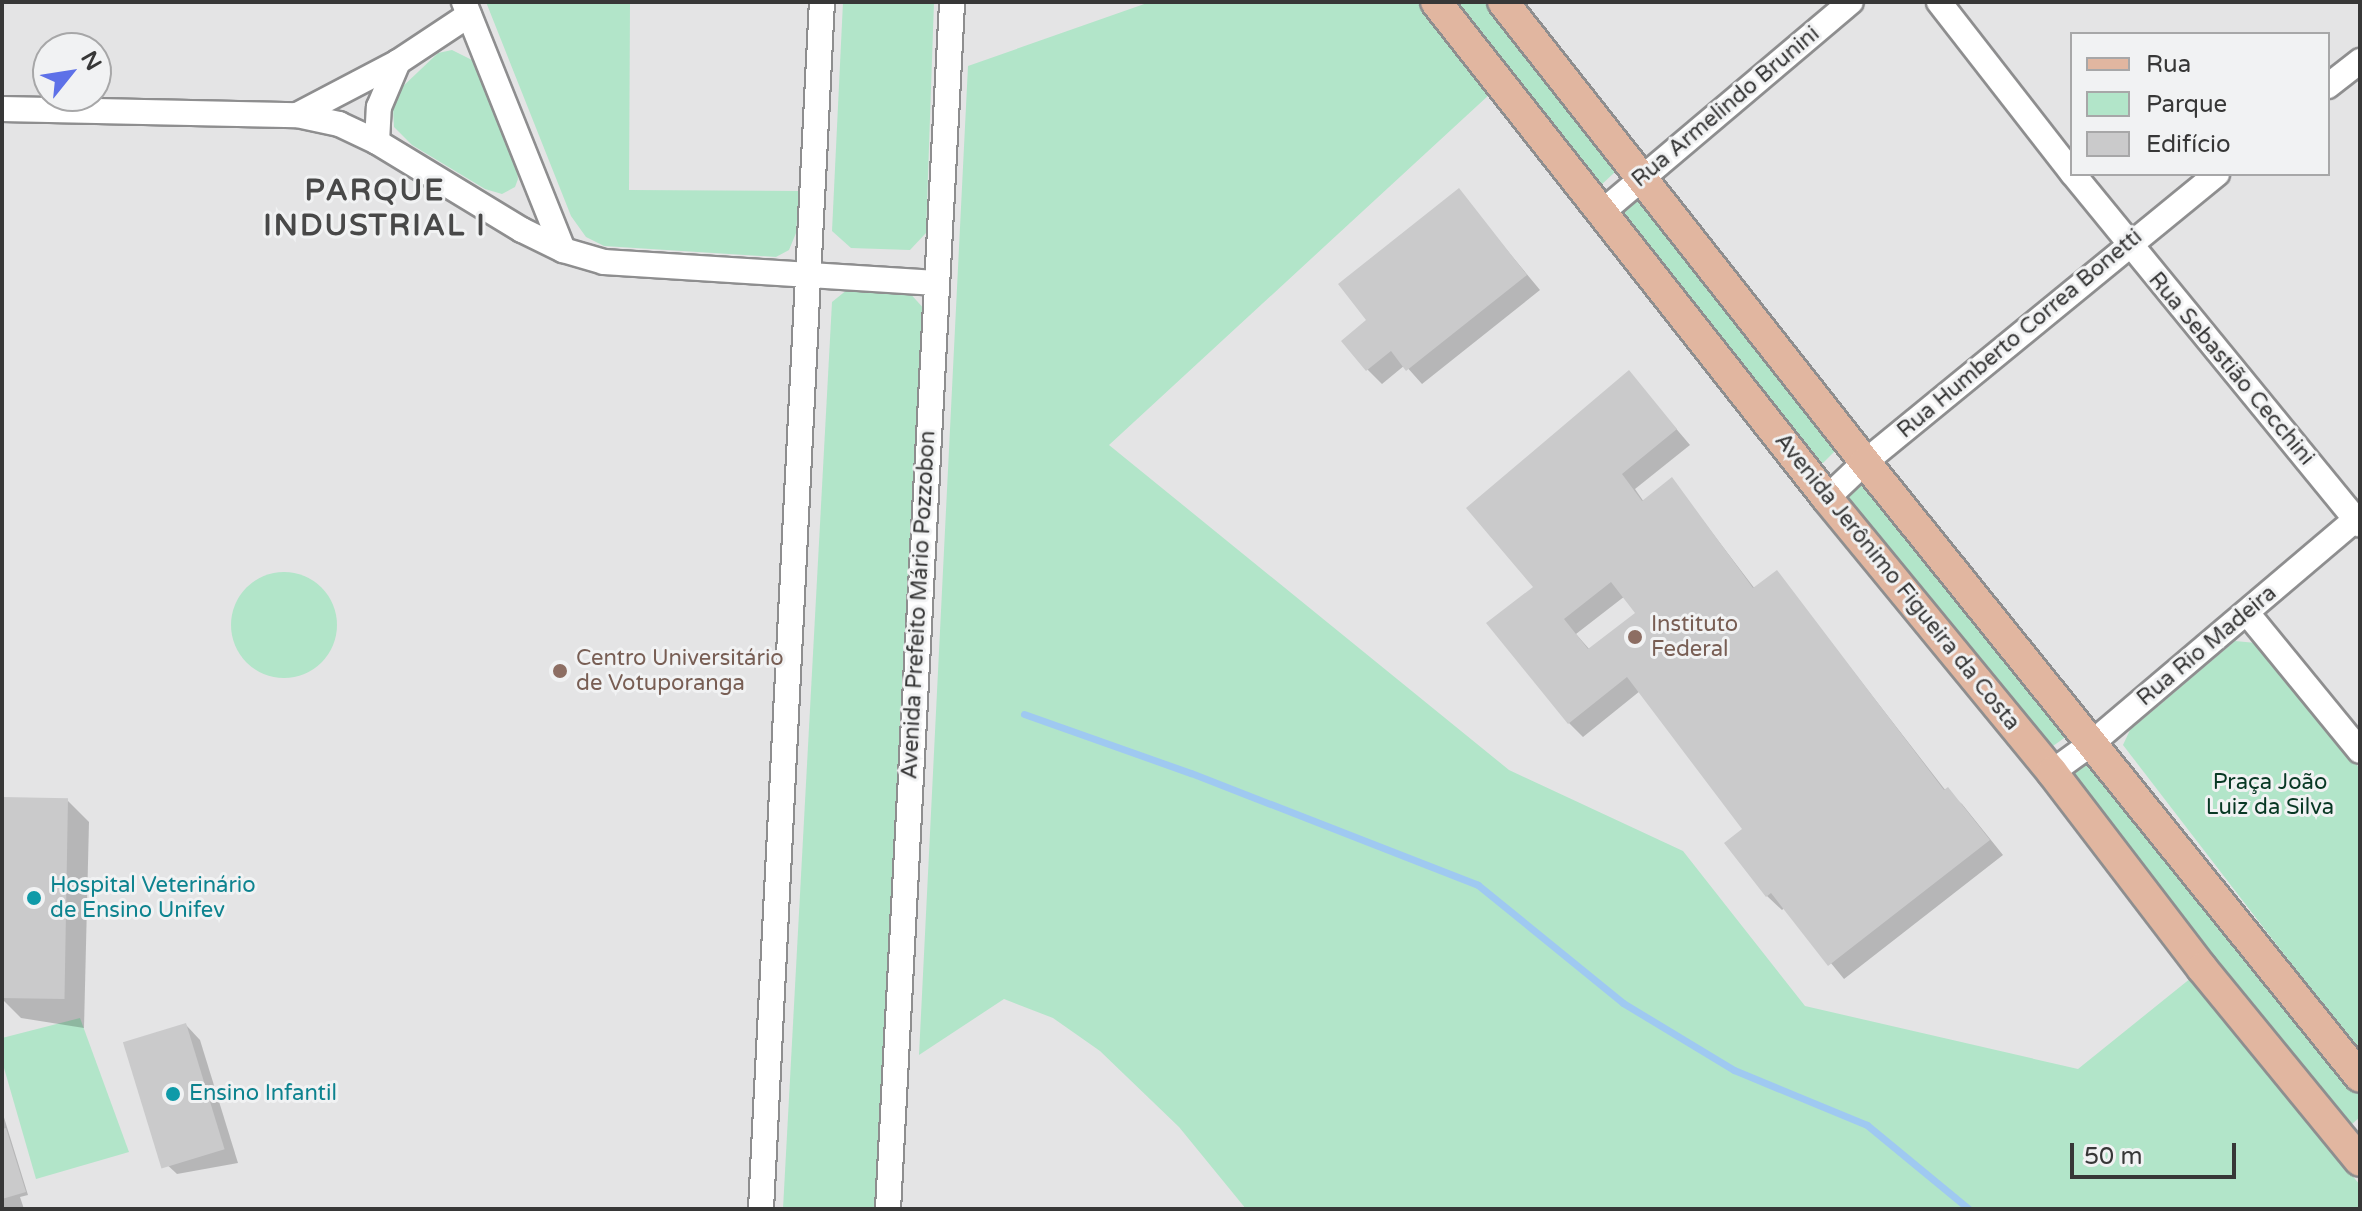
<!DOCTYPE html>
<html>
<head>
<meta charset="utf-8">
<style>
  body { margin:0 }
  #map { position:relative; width:2362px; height:1211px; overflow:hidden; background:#e4e4e5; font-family:"Varela Round",sans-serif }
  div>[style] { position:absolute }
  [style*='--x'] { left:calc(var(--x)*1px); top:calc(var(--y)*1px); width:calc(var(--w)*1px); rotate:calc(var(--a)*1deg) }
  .green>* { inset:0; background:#b2e5c9 }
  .round { border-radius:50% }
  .shadow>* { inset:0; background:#0003 }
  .stream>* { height:7px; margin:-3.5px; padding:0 3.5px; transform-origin:3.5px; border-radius:3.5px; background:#9fc9f1 }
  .building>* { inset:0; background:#cacacb; transform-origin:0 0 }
  .roads { filter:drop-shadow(2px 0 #8e8e8f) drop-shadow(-2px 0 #8e8e8f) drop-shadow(0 2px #8e8e8f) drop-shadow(0 -2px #8e8e8f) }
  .minor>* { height:24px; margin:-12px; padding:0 12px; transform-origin:12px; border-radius:12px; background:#fff }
  .major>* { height:30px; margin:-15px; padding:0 15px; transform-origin:15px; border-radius:15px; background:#e1b6a0 }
  .dots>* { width:22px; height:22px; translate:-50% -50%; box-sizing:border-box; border:4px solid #f1f2f3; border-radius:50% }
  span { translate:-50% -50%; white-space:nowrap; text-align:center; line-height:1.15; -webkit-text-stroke:6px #f1f2f3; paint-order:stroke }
  .street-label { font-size:22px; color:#373737 }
  .education-label { font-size:22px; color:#785e54 }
  .left { translate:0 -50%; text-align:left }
  .park-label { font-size:22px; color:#083824 }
  .culture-label { font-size:22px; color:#0d838f }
  .district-label { font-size:30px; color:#484848; font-weight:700; letter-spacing:2px }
  .frame { position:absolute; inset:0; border:4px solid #373737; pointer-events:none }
  .legend { position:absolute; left:2070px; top:32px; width:260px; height:144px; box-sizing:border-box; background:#f1f2f3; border:2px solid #a7a7a8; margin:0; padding:10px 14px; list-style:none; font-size:24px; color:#373737 }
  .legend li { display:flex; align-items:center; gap:16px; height:40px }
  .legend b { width:40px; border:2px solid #a7a7a8 }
  .north { position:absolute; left:32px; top:32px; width:80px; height:80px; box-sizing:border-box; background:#f1f2f3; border:2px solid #a7a7a8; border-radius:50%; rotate:60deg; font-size:22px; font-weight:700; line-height:32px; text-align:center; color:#373737 }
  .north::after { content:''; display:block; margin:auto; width:28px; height:36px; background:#5e71e8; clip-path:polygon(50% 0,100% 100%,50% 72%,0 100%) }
  .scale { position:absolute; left:2070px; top:1143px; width:166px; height:36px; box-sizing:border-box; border:4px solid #373737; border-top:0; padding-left:10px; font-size:24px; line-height:28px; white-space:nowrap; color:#373737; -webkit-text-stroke:6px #f1f2f3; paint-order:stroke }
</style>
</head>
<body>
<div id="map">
  <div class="green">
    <div style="clip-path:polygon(486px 2px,630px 2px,629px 190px,799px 191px,796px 233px,789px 250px,776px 257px,604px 246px,586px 237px,571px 216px)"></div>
    <div style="clip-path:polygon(843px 2px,934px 2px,926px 233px,910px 250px,851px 248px,832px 231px)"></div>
    <div style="clip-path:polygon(1150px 2px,1419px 2px,1490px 94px,1109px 445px,1509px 770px,1683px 851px,1805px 1006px,2078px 1069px,2191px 978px,2360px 1185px,2360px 1209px,1246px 1209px,1179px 1127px,1100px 1051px,1053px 1018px,1004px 999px,919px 1055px,968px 66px)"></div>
    <div style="clip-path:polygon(1448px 2px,1493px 2px,1613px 157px,1615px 172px,1600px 186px)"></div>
    <div style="clip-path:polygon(452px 50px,472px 60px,516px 162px,518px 179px,515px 187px,502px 194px,485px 189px,412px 145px,394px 127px,393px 107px,399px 90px,438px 53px)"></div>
    <div style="clip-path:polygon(1637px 200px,1653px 208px,1837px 449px,1823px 463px,1810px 463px,1625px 228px,1623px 211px)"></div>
    <div style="clip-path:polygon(853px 285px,907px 290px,926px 311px,879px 1209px,783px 1209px,832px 302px)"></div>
    <div style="clip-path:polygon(1860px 482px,1873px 484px,2067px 736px,2053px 746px,2039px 745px,1849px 506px,1848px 492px)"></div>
    <div class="round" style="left:231px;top:572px;width:106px;height:106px"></div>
    <div style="clip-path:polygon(2235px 641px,2256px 643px,2360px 769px,2360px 1053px,2123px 745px,2130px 730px)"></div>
    <div style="clip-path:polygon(2087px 762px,2101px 767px,2360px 1090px,2360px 1117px,2352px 1124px,2342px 1122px,2074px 784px,2075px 771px)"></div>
    <div style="clip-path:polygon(80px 1018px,129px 1152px,36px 1179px,2px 1061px,2px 1038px)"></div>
  </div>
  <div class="shadow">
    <div style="clip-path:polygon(1458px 191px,1540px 290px,1422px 384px,1405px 365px,1382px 384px,1367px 369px,1369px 320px)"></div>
    <div style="clip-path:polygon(evenodd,1629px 373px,1690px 445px,1635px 489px,1644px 502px,1672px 480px,1755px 589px,1777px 573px,1946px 791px,1962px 804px,2003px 855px,1844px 979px,1785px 907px,1782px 910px,1767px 896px,1727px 843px,1745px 829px,1640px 691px,1583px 737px,1569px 723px,1535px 587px,1629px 373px,1625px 596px,1638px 613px,1590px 650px,1576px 634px,1625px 596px)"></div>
    <div style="clip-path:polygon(2px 799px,67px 800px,89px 822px,84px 1028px,21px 1018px,2px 999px)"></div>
    <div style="clip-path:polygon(186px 1025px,200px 1040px,238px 1163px,177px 1174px,162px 1160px)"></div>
    <div style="clip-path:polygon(2px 1111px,28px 1195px,20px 1197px,24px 1209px,2px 1209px)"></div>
  </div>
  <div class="stream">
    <div style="--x:1024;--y:714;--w:177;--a:19.5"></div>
    <div style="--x:1191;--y:773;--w:308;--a:21.3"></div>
    <div style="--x:1478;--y:885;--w:187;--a:39.1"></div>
    <div style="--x:1623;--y:1003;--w:130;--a:31.1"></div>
    <div style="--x:1734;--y:1070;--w:144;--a:22.5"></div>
    <div style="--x:1867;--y:1125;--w:132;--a:39.5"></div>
  </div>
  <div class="building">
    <div style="clip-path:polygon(1459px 188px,1527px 275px,1406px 371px,1391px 351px,1366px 371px,1341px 341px,1366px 320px,1338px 284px)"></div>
    <div style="clip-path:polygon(evenodd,1629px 370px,1677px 429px,1622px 474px,1642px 501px,1672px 477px,1753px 588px,1777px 570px,1944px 790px,1948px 787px,1990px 840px,1828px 966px,1771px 893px,1766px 897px,1724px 843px,1742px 829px,1627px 677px,1568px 724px,1486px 623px,1533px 587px,1466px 508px,1629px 370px,1611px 582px,1635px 613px,1588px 649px,1564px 619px,1611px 582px)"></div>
    <div style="left:2px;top:797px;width:66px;height:201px;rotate:1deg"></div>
    <div style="left:186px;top:1023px;width:132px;height:66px;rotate:73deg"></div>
    <div style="clip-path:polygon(6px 1128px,26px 1192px,2px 1199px,2px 1129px)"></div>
  </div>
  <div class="roads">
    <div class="minor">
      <div style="--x:464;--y:2;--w:267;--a:68.2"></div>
      <div style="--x:1939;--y:2;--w:217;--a:52.1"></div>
      <div style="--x:2328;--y:86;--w:41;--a:-38"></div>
      <div style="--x:2;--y:109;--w:295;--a:1.2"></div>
      <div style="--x:297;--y:115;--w:43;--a:12.1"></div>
      <div style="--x:339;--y:124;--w:42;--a:25.3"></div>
      <div style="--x:377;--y:142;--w:170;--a:31.3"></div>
      <div style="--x:522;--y:230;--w:46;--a:26"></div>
      <div style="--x:563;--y:250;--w:43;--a:16.3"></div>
      <div style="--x:604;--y:262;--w:333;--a:3.6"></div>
      <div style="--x:297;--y:115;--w:114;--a:-27.7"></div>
      <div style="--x:398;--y:62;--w:85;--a:-33.5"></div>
      <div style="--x:377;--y:142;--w:35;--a:-87"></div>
      <div style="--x:379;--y:107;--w:49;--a:-67.1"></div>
      <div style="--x:2073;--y:174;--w:453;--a:50.7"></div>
      <div style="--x:1601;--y:213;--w:327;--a:-40.2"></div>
      <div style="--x:1827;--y:498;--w:52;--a:-43.5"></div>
      <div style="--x:1865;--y:462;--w:455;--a:-39.3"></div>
      <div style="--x:2247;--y:613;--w:178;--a:50.7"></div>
      <div style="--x:2052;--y:772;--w:49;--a:-35.9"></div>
      <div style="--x:2092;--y:743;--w:351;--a:-40.3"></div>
      <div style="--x:761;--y:1209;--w:1209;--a:-87.11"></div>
      <div style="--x:888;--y:1209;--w:1209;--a:-86.96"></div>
    </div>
    <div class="major">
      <div style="--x:1436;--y:2;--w:632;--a:51.75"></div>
      <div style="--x:1827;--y:498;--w:355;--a:50.6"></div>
      <div style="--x:2052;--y:772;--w:247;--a:52.6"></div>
      <div style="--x:2202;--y:968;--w:249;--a:50.7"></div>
      <div style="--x:1503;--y:2;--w:585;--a:51.8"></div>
      <div style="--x:1865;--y:462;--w:789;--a:51.17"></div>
    </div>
  </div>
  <div class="dots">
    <div style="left:1635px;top:637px;background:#8d6e63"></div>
    <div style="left:560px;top:671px;background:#8d6e63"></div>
    <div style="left:34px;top:898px;background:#0f9aa8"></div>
    <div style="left:173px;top:1094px;background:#0f9aa8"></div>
  </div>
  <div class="street-label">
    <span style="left:1726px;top:107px;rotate:-40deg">Rua Armelindo Brunini</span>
    <span style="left:2020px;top:334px;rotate:-40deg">Rua Humberto Correa Bonetti</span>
    <span style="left:2231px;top:369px;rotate:50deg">Rua Sebastião Cecchini</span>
    <span style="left:1897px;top:582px;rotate:51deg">Avenida Jerônimo Figueira da Costa</span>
    <span style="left:919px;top:605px;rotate:-87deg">Avenida Prefeito Mário Pozzobon</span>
    <span style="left:2207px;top:646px;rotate:-40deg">Rua Rio Madeira</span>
  </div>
  <div class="education-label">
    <span class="left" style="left:1651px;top:637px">Instituto<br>Federal</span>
    <span class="left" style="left:576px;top:671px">Centro Universitário<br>de Votuporanga</span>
  </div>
  <div class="park-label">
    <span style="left:2270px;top:795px">Praça João<br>Luiz da Silva</span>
  </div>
  <div class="culture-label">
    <span class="left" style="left:50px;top:898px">Hospital Veterinário<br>de Ensino Unifev</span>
    <span class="left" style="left:189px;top:1094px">Ensino Infantil</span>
  </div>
  <div class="district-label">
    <span style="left:375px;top:208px">PARQUE<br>INDUSTRIAL I</span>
  </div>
  <div class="frame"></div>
  <ul class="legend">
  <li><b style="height:10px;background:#e1b6a0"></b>Rua</li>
  <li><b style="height:22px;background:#b2e5c9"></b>Parque</li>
  <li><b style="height:22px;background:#cacacb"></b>Edifício</li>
  </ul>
  <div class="north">N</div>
  <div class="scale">50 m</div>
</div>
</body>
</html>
